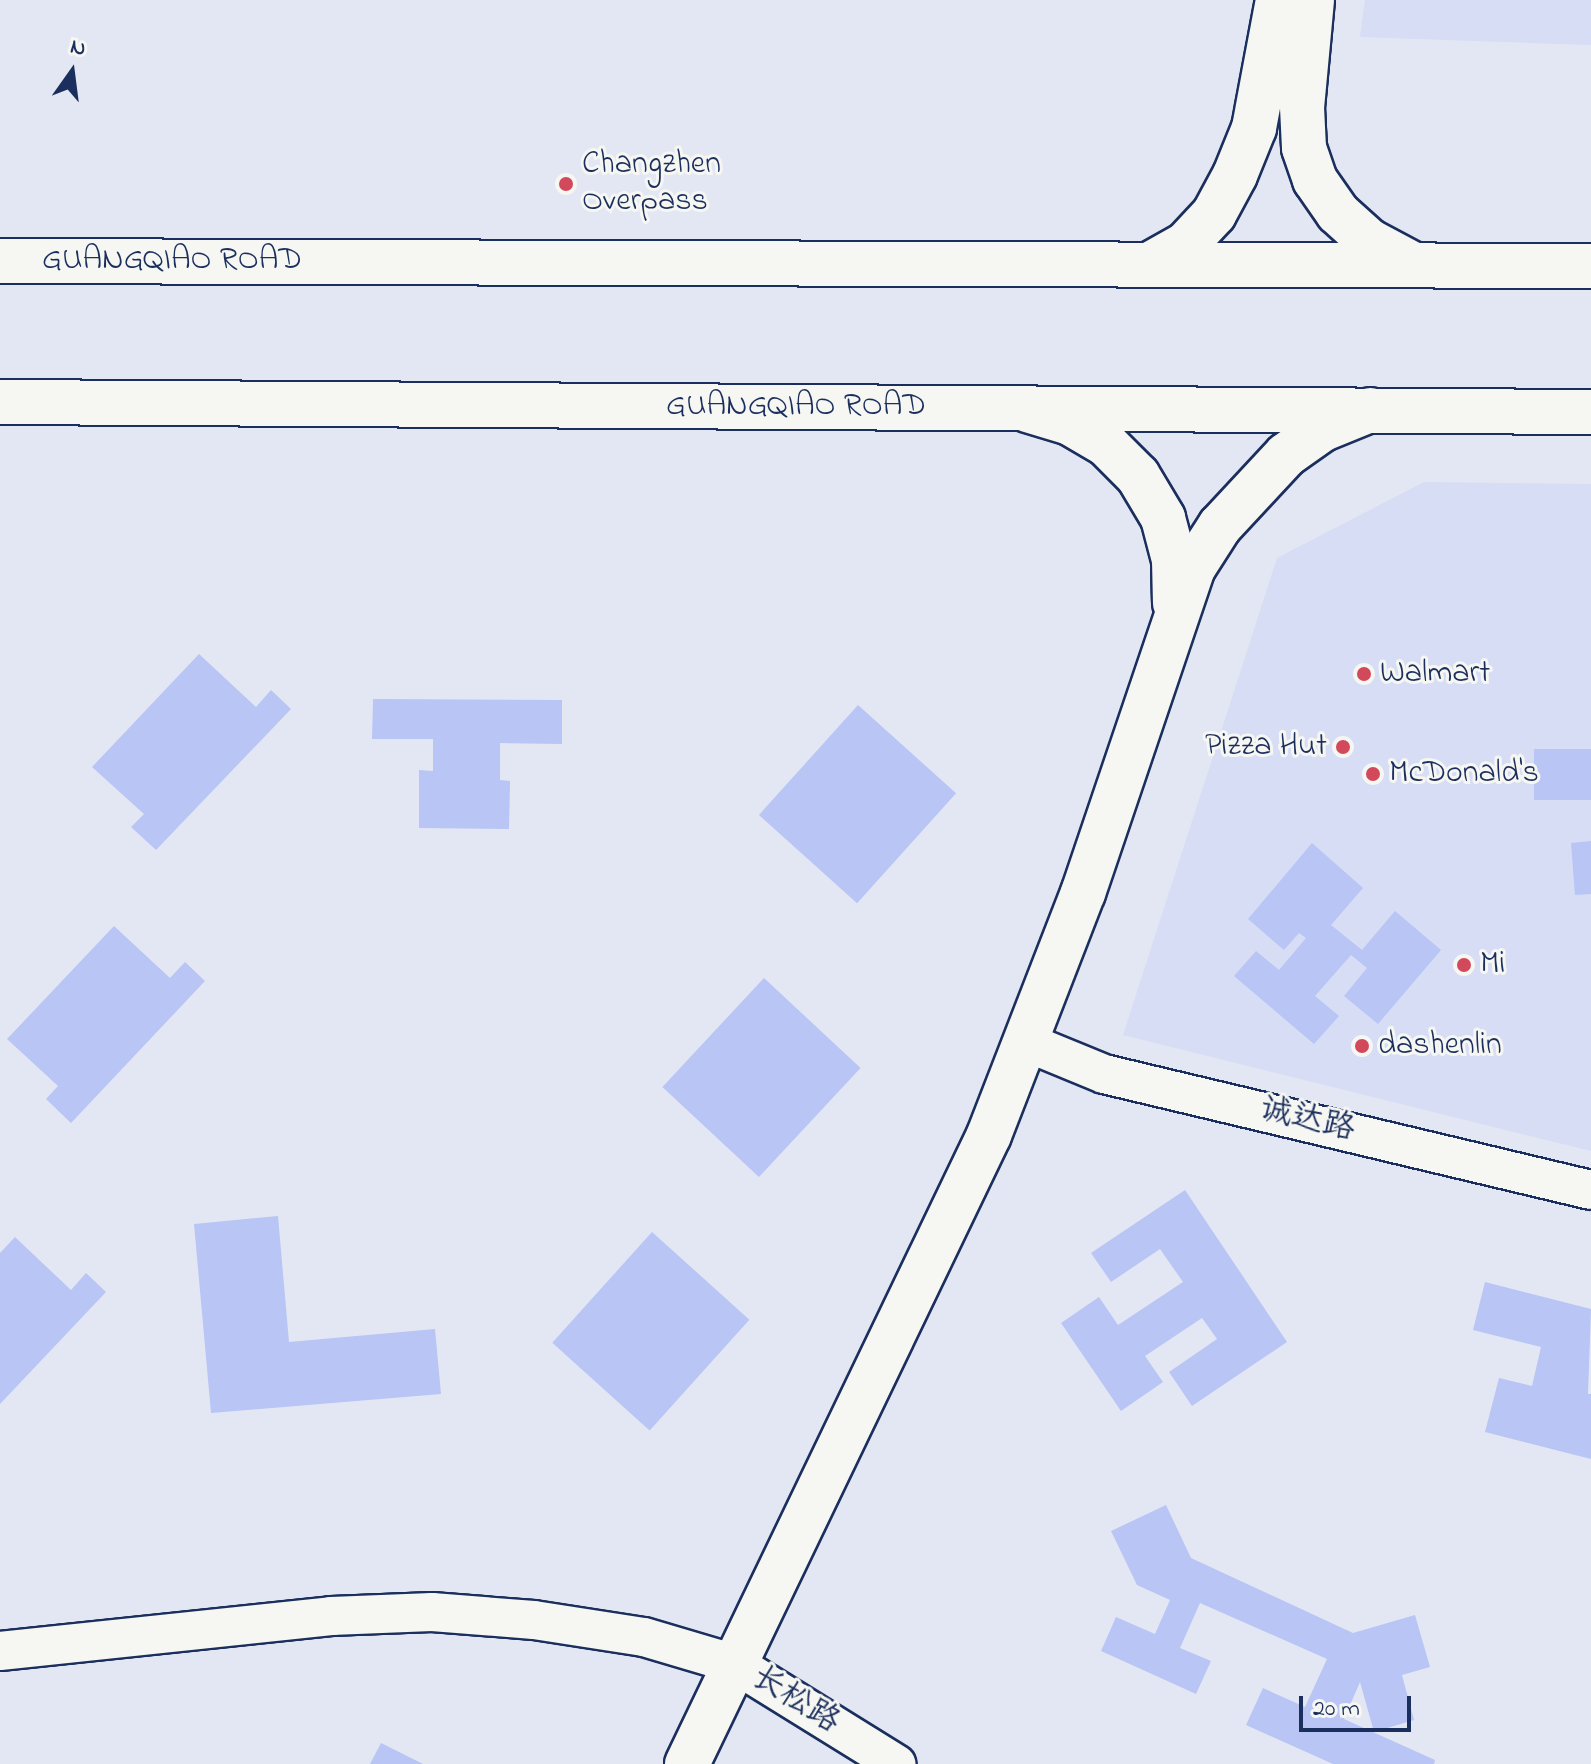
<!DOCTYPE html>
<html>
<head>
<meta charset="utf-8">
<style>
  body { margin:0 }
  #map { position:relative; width:1591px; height:1764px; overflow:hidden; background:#e3e7f3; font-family:"Indie Flower","LXGW WenKai TC",sans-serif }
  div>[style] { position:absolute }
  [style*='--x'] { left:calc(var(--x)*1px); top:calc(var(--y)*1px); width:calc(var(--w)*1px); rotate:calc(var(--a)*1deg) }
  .built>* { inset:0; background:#d6ddf4 }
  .building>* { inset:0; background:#b8c5f5; transform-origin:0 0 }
  .roads { filter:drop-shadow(2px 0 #1b2f5e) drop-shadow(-2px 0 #1b2f5e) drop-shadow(0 2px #1b2f5e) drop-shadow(0 -2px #1b2f5e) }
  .street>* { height:38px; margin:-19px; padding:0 19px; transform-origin:19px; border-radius:19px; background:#f6f6f2 }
  .secondary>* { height:44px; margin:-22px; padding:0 22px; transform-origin:22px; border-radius:22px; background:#f6f6f2 }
  .primary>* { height:44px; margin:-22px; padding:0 22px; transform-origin:22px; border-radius:22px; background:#f6f6f2 }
  .dots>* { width:22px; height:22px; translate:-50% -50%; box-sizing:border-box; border:4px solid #f6f6f2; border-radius:50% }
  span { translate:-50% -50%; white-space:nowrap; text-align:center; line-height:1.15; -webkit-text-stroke:6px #f6f6f2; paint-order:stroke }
  .poi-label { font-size:32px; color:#1b2f5e }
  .left { translate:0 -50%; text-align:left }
  .right { translate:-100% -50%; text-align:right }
  .street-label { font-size:32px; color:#1b2f5e }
  .north { position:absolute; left:32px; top:32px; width:80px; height:80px; -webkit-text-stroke:6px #f6f6f2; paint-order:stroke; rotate:14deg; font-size:22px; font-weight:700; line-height:32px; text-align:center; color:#1b2f5e }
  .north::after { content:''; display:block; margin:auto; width:28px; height:36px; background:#1b2f5e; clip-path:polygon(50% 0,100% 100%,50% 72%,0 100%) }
  .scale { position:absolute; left:1299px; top:1696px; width:112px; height:36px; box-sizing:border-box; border:4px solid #1b2f5e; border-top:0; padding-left:10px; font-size:24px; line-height:28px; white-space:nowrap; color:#1b2f5e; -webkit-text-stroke:6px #f6f6f2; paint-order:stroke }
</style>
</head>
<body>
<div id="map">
  <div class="built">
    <div style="clip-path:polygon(1365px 0,1591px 0,1591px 45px,1360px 37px)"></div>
    <div style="clip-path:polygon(1424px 482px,1591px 484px,1591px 1151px,1123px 1035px,1277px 558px)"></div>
  </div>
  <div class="building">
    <div style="clip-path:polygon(199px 654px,256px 707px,271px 690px,291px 709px,156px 850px,131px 827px,144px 814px,92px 767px)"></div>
    <div style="clip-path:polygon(373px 699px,562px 700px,562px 744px,500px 743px,500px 780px,510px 781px,509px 829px,419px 828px,419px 770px,433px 771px,433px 739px,372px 739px)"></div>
    <div style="left:858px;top:705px;width:132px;height:148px;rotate:42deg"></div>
    <div style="left:1591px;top:749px;width:51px;height:57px;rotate:90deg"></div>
    <div style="clip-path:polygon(1591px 841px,1591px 894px,1575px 895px,1571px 843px)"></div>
    <div style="clip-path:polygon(1312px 843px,1363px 888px,1331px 925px,1362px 950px,1395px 911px,1441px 950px,1378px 1024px,1344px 996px,1367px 968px,1351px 955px,1315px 996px,1339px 1016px,1314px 1044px,1234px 976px,1256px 951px,1279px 970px,1306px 938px,1299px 933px,1284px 950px,1248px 919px)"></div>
    <div style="clip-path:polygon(114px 926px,170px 978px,185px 962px,205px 981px,71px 1123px,46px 1099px,58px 1086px,7px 1039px)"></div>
    <div style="left:764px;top:978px;width:132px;height:149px;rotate:43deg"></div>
    <div style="clip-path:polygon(1185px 1190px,1287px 1342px,1192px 1406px,1169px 1372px,1217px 1339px,1202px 1318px,1145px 1356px,1163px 1382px,1121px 1411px,1061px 1323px,1099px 1297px,1118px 1325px,1183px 1282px,1160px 1249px,1111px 1282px,1091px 1253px)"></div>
    <div style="clip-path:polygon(278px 1216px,289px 1342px,435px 1329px,441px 1394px,211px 1413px,194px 1224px)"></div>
    <div style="left:652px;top:1232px;width:131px;height:149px;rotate:42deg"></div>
    <div style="clip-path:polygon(15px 1237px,71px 1290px,86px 1273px,106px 1292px,0 1404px,0 1253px)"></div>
    <div style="clip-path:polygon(1485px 1282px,1591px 1309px,1588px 1394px,1591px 1394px,1591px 1459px,1485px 1432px,1499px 1378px,1532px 1386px,1541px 1347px,1473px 1330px)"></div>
    <div style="clip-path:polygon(1166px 1505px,1191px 1558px,1353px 1633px,1415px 1615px,1430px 1667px,1402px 1675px,1414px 1720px,1374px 1732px,1360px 1682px,1344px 1719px,1435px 1760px,1434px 1764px,1333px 1764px,1246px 1725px,1263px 1688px,1305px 1707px,1327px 1659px,1200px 1603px,1180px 1648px,1211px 1661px,1196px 1694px,1101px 1651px,1116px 1617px,1155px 1634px,1170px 1600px,1137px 1585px,1111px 1531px)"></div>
    <div style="clip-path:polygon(381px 1743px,423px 1764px,370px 1764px)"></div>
  </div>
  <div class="roads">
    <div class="street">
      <div style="--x:1026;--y:1042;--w:84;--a:22.3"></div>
      <div style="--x:1104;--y:1074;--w:501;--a:13.4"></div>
      <div style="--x:0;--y:1651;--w:333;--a:-6"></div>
      <div style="--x:331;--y:1616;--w:101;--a:-2.3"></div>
      <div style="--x:432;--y:1612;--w:102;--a:4.5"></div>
      <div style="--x:534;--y:1620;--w:111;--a:8.8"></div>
      <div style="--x:644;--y:1637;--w:95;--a:16.5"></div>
      <div style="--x:735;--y:1664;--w:190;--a:31.8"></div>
    </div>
    <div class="secondary">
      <div style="--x:1312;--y:0;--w:107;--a:95.3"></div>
      <div style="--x:1302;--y:107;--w:41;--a:87.2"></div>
      <div style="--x:1304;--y:148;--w:34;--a:71"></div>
      <div style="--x:1315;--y:180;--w:40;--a:55.1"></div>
      <div style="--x:1338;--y:213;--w:42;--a:42.1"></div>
      <div style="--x:1369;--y:241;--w:51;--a:28.1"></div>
      <div style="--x:1149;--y:265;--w:43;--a:-29.6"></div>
      <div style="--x:1186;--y:244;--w:41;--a:-47"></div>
      <div style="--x:1214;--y:214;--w:44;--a:-61.7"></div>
      <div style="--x:1235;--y:175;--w:51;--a:-68"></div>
      <div style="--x:1254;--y:128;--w:130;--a:-79.4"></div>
      <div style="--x:1027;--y:410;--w:45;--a:16.8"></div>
      <div style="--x:1070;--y:423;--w:42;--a:30.3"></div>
      <div style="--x:1106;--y:444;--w:45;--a:45"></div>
      <div style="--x:1138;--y:476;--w:49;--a:59.2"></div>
      <div style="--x:1163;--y:518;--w:43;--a:75.3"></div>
      <div style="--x:1174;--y:560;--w:43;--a:88.7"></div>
      <div style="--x:687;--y:1764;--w:698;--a:-64.35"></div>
      <div style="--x:989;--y:1135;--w:260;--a:-68.8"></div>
      <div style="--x:1083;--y:893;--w:343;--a:-71.3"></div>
      <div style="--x:1193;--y:568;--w:50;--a:-57.3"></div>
      <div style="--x:1220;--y:526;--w:97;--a:-47.1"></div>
      <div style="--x:1286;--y:455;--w:45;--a:-35.1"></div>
      <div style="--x:1323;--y:429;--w:51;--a:-22"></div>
    </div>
    <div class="primary">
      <div style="--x:0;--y:261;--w:1591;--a:0.18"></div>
      <div style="--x:0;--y:402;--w:1591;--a:0.36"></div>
    </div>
  </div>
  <div class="dots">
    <div style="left:566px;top:184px;background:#d1495b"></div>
    <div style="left:1364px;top:674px;background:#d1495b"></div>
    <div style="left:1343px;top:747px;background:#d1495b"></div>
    <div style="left:1373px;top:774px;background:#d1495b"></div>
    <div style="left:1464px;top:965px;background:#d1495b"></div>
    <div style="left:1362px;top:1046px;background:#d1495b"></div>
  </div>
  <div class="poi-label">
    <span class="left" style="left:582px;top:184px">Changzhen<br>Overpass</span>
    <span class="left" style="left:1380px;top:674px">Walmart</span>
    <span class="right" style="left:1327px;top:747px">Pizza Hut</span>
    <span class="left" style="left:1389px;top:774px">McDonald's</span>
    <span class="left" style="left:1480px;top:965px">Mi</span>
    <span class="left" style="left:1378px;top:1046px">dashenlin</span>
  </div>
  <div class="street-label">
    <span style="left:172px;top:261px">GUANGQIAO ROAD</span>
    <span style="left:796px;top:407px">GUANGQIAO ROAD</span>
    <span style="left:1307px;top:1121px;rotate:13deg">诚达路</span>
    <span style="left:795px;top:1701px;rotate:32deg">长松路</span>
  </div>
  <div class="north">N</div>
  <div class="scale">20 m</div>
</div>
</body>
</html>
